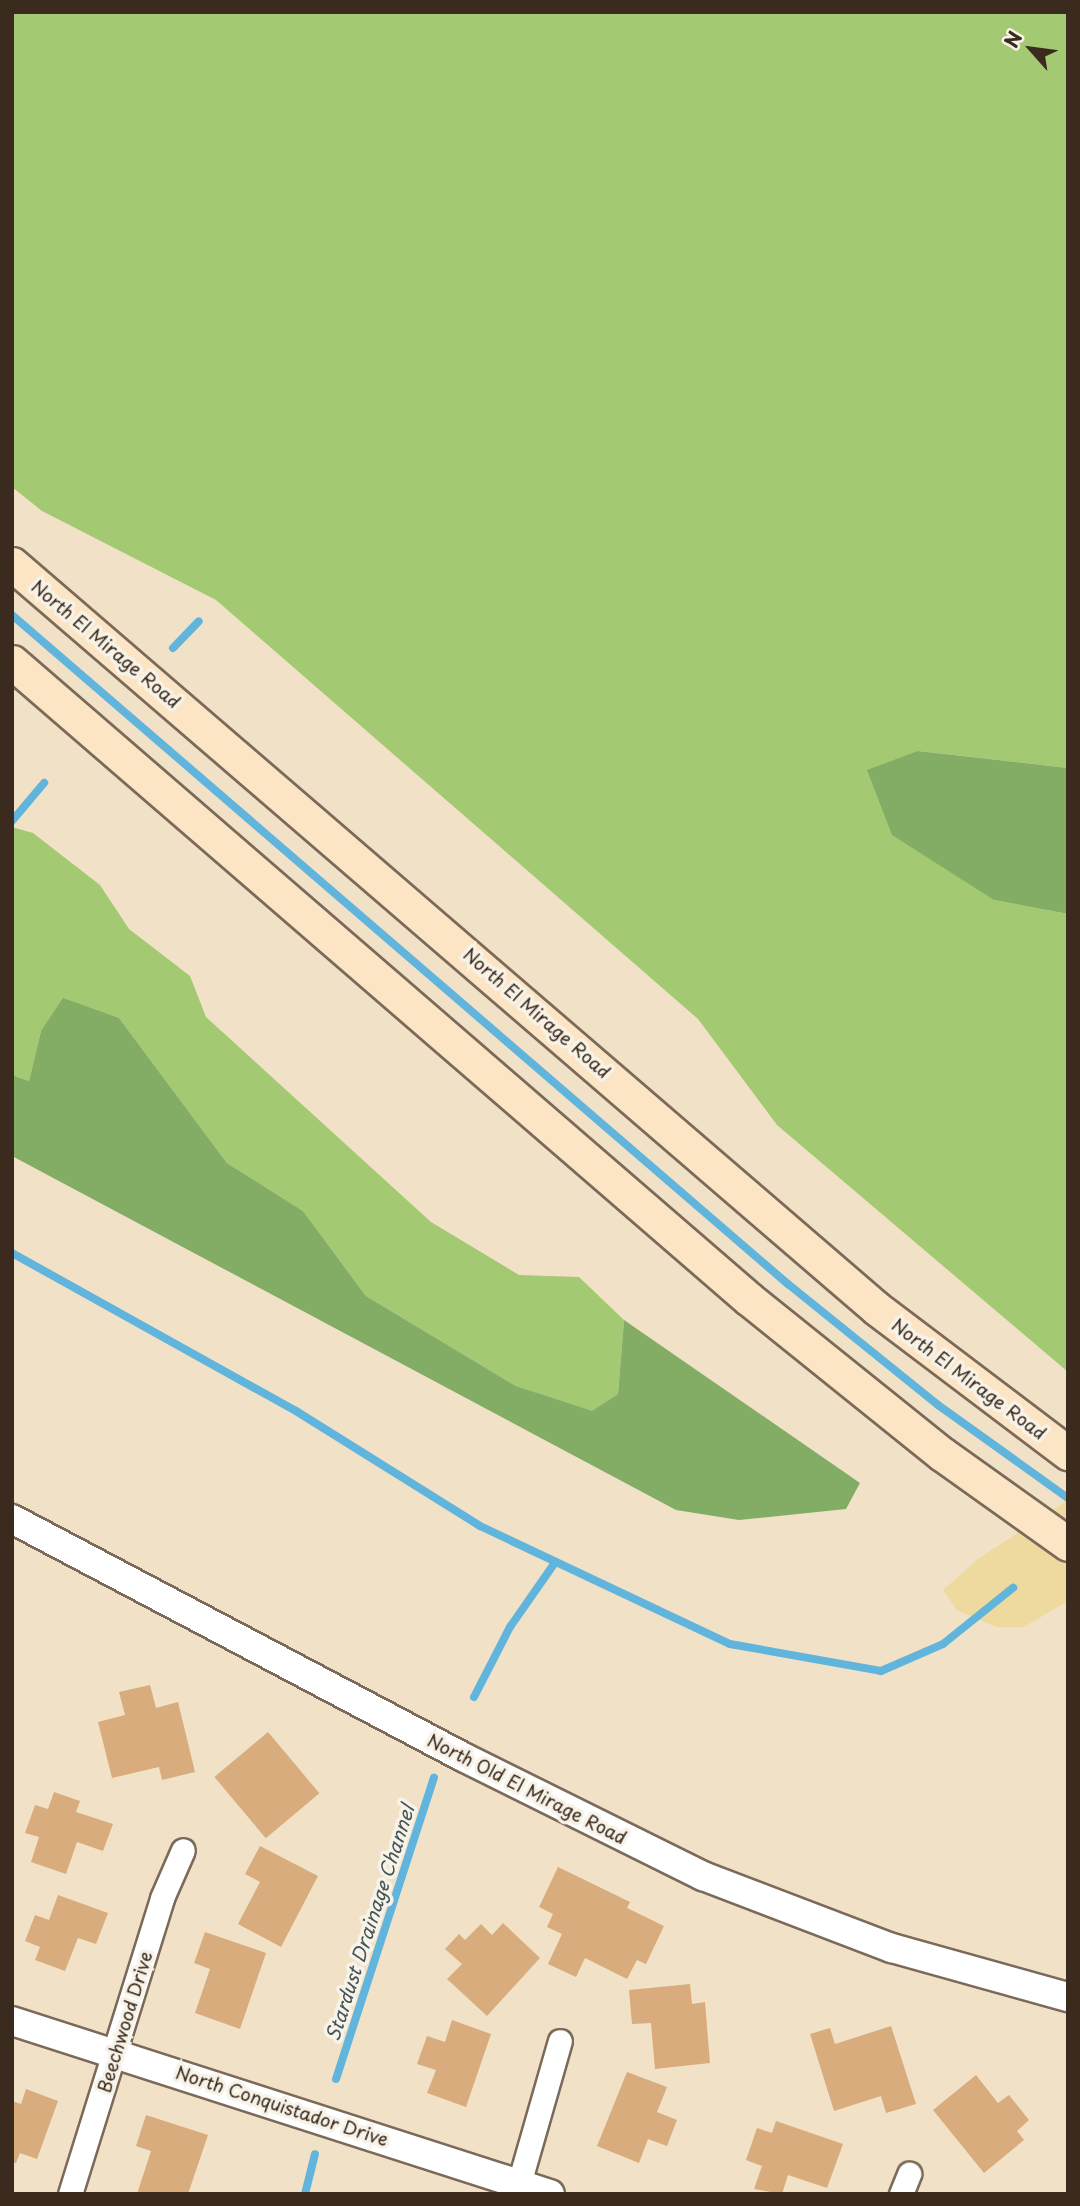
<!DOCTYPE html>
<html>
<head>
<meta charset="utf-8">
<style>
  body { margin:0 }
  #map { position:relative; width:1080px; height:2206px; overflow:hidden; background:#f1e2c7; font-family:"Playpen Sans",sans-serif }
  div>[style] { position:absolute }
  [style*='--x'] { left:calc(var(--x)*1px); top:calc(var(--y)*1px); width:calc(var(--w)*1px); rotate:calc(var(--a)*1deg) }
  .green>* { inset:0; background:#a4c973 }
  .forest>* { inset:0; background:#83ad65 }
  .sand>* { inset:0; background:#eeda9e }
  .stream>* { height:8px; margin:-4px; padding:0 4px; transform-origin:4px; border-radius:4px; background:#61b5dd }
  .building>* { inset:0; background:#d8ac7d; transform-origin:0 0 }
  .roads { filter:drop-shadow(2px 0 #7b6a59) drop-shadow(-2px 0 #7b6a59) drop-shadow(0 2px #7b6a59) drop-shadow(0 -2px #7b6a59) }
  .minor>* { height:23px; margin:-11.5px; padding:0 11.5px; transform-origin:11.5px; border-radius:11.5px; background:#fff }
  .tertiary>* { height:28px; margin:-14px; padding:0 14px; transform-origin:14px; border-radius:14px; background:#fff }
  .secondary>* { height:33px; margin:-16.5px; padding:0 16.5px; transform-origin:16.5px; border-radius:16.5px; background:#fce5c4 }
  span { translate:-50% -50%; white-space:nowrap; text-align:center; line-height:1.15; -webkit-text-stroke:7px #f7f3e8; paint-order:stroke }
  .street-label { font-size:18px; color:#3b2a1e }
  .water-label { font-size:19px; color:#465457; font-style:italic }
  .frame { position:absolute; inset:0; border:14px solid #3b2a1e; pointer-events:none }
  .north { position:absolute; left:996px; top:14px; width:70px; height:70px; -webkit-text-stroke:5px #f7f3e8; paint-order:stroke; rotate:298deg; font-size:19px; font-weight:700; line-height:28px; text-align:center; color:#3b2a1e }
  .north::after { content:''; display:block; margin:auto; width:24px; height:32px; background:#3b2a1e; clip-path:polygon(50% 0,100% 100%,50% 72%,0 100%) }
</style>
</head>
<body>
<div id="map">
  <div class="green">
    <div style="clip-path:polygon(12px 12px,1068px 12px,1068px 768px,918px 751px,994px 900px,1068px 914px,1068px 1372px,777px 1125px,698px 1019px,216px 600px,42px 511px,12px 487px)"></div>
    <div style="clip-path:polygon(12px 827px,33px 833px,100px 885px,129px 929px,190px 976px,206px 1017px,431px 1222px,519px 1275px,579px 1277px,624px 1320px,618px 1394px,592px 1412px,516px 1386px,366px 1296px,303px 1211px,227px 1163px,119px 1018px,41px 1031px,29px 1081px,12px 1075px)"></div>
  </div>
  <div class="forest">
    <div style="clip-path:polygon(918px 751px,1068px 768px,1068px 914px,994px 900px,892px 835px,867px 770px)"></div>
    <div style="clip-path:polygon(63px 998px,119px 1018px,227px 1163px,303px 1211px,366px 1296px,516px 1386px,592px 1411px,618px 1394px,624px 1320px,860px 1483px,846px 1509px,739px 1520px,676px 1510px,12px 1156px,12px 1075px,29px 1081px,41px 1031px)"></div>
  </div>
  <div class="sand">
    <div style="clip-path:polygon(1068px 1500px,1068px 1601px,1024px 1627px,996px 1627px,957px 1610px,943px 1590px,978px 1559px)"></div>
  </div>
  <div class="stream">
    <div style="--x:12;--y:615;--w:1025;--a:40.77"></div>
    <div style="--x:788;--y:1284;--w:193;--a:38.9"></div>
    <div style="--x:938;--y:1405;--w:160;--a:35.6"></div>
    <div style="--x:173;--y:648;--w:37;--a:-46"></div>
    <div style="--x:12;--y:821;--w:50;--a:-49.9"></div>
    <div style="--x:12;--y:1253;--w:325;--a:29.1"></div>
    <div style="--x:296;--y:1411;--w:217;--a:32"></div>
    <div style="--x:480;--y:1526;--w:276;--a:25.3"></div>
    <div style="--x:730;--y:1644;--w:153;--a:10.1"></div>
    <div style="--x:881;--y:1671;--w:68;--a:-23.5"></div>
    <div style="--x:943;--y:1644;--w:90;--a:-38.7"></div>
    <div style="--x:474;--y:1697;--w:79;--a:-62.8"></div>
    <div style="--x:510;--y:1627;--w:77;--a:-55.1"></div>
    <div style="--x:336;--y:2079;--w:317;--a:-72"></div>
    <div style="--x:305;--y:2194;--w:41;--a:-76"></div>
  </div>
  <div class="building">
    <div style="clip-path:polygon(150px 1685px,156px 1708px,178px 1702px,195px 1772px,162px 1780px,159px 1767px,112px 1778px,98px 1722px,125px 1715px,119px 1692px)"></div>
    <div style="left:268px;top:1732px;width:80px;height:70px;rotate:50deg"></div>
    <div style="clip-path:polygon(54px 1792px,80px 1801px,76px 1812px,113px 1824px,103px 1851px,77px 1842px,66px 1874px,31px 1862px,39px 1837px,25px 1833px,35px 1805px,48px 1809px)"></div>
    <div style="clip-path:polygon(260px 1846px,318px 1876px,281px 1947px,238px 1924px,260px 1882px,245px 1874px)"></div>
    <div style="clip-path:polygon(558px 1867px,630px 1902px,627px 1908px,664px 1926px,646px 1964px,637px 1960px,627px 1979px,585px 1958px,576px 1977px,548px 1964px,562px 1934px,547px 1927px,553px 1914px,539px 1907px)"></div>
    <div style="clip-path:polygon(58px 1895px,108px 1913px,96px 1944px,78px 1938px,65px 1971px,35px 1960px,40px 1947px,25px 1941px,35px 1915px,49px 1920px)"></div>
    <div style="clip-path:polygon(503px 1923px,540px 1958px,487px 2016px,447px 1979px,462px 1964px,445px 1949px,459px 1934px,465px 1940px,481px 1924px,492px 1935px)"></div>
    <div style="clip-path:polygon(205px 1932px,266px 1953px,240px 2029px,195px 2013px,210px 1969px,194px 1963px)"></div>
    <div style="clip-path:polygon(690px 1984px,692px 2004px,705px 2002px,710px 2063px,655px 2069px,651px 2023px,632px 2024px,629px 1990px)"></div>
    <div style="clip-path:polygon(452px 2020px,491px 2034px,466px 2107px,427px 2093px,436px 2070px,417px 2064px,427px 2036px,445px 2042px)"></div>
    <div style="clip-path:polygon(891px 2026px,916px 2104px,886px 2113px,881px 2096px,834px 2111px,810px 2034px,830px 2028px,835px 2044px)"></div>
    <div style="clip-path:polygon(627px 2072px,667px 2087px,657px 2112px,677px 2120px,667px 2146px,648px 2139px,639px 2163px,597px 2146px)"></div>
    <div style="clip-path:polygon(976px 2075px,998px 2103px,1009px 2095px,1029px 2120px,1017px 2131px,1024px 2140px,984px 2173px,933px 2110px)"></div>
    <div style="clip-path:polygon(26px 2089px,58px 2101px,37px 2159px,20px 2153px,16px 2163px,12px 2162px,12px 2101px,21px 2104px)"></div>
    <div style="clip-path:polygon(146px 2115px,208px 2135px,188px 2194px,137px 2194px,151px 2151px,136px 2146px)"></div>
    <div style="clip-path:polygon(776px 2121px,843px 2144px,827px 2188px,788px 2175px,782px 2194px,754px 2189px,762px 2166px,746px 2160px,757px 2128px,772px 2133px)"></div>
  </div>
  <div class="roads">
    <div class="minor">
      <div style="--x:70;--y:2194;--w:310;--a:-72.7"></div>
      <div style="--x:162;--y:1898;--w:52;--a:-66.4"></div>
      <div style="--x:516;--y:2194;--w:159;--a:-74"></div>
      <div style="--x:901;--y:2194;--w:22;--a:-68"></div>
    </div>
    <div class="tertiary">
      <div style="--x:12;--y:1519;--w:510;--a:27.82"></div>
      <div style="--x:463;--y:1757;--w:268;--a:26.4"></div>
      <div style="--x:703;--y:1876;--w:202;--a:20.9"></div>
      <div style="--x:892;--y:1948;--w:183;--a:15.6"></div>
      <div style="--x:12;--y:2021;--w:565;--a:17.83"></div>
    </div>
    <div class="secondary">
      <div style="--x:12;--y:564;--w:1140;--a:40.73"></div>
      <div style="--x:876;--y:1308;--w:241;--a:37.1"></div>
      <div style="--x:12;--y:662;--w:974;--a:40.84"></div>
      <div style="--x:749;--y:1299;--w:248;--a:38.8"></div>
      <div style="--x:942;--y:1454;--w:155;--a:35.5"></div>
    </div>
  </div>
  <div class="street-label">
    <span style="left:106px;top:644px;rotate:40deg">North El Mirage Road</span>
    <span style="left:537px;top:1013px;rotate:41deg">North El Mirage Road</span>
    <span style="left:969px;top:1379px;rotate:37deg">North El Mirage Road</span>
    <span style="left:527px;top:1789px;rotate:27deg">North Old El Mirage Road</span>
    <span style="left:125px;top:2022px;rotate:-73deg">Beechwood Drive</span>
    <span style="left:282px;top:2106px;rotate:18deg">North Conquistador Drive</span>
  </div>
  <div class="water-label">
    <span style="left:370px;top:1923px;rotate:-72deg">Stardust Drainage Channel</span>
  </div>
  <div class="frame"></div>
  <div class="north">N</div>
</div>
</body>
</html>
